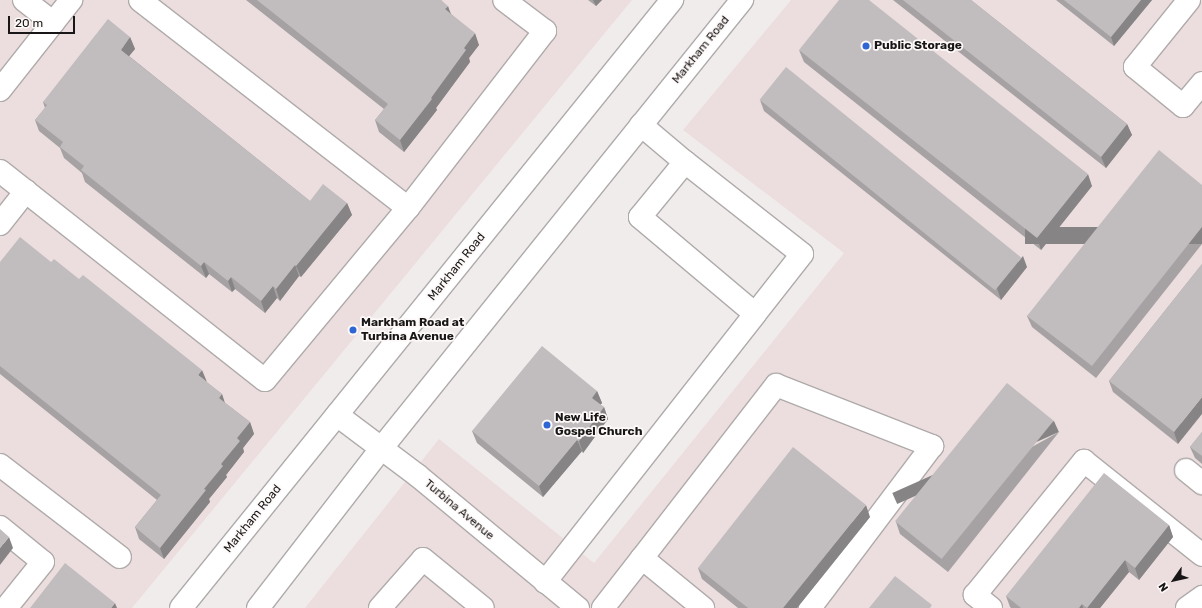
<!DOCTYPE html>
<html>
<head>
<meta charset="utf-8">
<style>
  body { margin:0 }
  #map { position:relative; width:1202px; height:608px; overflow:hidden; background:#f1ecec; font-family:Rubik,sans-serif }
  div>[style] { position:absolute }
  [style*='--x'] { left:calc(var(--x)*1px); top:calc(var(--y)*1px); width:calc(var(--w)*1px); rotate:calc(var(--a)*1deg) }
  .built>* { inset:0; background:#ecdede }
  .roads { filter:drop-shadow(1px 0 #b0abab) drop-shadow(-1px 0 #b0abab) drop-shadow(0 1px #b0abab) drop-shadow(0 -1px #b0abab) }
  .minor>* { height:22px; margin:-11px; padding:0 11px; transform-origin:11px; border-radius:11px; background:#fff }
  .major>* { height:22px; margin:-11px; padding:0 11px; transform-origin:11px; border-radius:11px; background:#fff }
  .wall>* { inset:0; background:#a6a2a3 }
  .shaded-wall>* { inset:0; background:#878485; transform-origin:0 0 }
  .building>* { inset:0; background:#c1bcbe; transform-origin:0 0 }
  .dots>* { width:11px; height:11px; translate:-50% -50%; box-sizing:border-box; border:2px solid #fef9f9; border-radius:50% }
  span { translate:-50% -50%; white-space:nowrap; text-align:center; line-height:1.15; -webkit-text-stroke:3.5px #fef9f9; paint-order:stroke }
  .poi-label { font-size:12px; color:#181616; font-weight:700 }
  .left { translate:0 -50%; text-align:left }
  .street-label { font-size:12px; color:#181616 }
  .north { position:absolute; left:1154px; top:560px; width:40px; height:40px; -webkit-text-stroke:3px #fef9f9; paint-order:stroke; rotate:236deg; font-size:11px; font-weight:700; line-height:16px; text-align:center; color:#181616 }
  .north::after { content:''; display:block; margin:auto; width:14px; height:18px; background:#181616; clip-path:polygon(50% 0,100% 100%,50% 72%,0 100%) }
  .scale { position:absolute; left:8px; top:16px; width:67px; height:18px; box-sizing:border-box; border:2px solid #181616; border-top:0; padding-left:5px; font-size:12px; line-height:14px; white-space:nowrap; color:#181616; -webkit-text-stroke:3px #fef9f9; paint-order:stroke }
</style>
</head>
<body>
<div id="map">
  <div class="built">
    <div style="clip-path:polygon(0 0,632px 0,132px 608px,0 608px)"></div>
    <div style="clip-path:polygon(791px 0,1202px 0,1202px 608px,305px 608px,439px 439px,594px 563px,844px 253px,683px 130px)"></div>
  </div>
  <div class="roads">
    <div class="minor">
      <div style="--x:24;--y:0;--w:37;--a:38"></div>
      <div style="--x:1189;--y:0;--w:86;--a:128.9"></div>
      <div style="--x:1135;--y:67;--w:62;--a:39.1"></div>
      <div style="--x:1183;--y:106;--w:30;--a:-50"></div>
      <div style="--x:0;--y:90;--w:115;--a:-51.7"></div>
      <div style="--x:641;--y:125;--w:57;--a:40.1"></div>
      <div style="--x:0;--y:171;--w:337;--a:38.3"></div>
      <div style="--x:265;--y:380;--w:224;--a:-50.3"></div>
      <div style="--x:408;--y:208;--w:339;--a:-142.2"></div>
      <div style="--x:408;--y:208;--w:224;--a:-52.3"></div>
      <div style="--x:545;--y:31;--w:51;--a:-142.9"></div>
      <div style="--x:0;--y:224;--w:42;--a:-51.8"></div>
      <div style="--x:337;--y:415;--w:100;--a:36.9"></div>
      <div style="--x:417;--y:475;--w:209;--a:39.6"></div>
      <div style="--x:0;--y:465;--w:151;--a:37.5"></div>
      <div style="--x:1186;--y:470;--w:21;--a:39"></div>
      <div style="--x:0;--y:527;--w:55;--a:39.1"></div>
      <div style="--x:43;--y:562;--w:59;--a:128.8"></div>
      <div style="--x:642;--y:558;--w:219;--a:-52.2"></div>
      <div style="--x:776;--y:385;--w:168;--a:21.4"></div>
      <div style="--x:932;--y:446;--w:203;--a:127"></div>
      <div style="--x:545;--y:582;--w:340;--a:-51.9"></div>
      <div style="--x:755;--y:314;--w:76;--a:-51.9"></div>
      <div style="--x:802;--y:254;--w:149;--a:-141.8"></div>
      <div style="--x:685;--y:162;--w:71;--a:129.3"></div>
      <div style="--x:640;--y:217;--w:150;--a:40.1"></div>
      <div style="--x:380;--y:608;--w:65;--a:-48.7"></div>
      <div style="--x:423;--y:559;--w:77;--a:39.2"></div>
      <div style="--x:603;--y:608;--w:63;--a:-52"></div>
      <div style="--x:642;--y:558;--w:79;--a:39.3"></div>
      <div style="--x:991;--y:608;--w:21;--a:-141"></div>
      <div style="--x:975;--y:595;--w:173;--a:-50.9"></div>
      <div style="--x:1084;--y:461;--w:151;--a:38.5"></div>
      <div style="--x:1187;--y:608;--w:19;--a:-36"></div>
    </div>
    <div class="major">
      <div style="--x:181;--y:608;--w:782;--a:-51.08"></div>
      <div style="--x:258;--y:608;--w:200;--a:-52.3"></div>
      <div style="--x:380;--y:450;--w:578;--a:-51.19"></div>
    </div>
  </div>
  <div class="wall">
    <div style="clip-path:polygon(246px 0,441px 0,452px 15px,479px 45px,469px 58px,470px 62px,436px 108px,437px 110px,404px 152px,379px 132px,375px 120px,384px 109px)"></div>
    <div style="clip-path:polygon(588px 0,602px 0,596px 6px)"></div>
    <div style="clip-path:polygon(893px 0,971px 0,1127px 124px,1132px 135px,1106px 168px)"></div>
    <div style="clip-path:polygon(1056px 0,1152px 0,1114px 46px)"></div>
    <div style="clip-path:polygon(130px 37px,135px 49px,129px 56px,310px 201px,347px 203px,352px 215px,301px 277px,299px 276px,280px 301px,277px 298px,265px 313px,235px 289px,232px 292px,209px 274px,206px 278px,85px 182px,82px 173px,64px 158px,60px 148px,39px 131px,35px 120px,45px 108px,43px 102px)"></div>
    <div style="clip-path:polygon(799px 50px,1092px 186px,1041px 250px,804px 62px)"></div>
    <div style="clip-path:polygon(760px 100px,1027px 267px,1001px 300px,764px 111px)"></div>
    <div style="clip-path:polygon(1202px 185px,1202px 244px,1096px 378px,1032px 327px,1027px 316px)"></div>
    <div style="clip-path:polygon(0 262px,51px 262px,222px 394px,224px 402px,250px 422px,254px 434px,243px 448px,244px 452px,226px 475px,227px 477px,209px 499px,210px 502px,164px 559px,139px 539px,135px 527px,157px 500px,0 374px)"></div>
    <div style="clip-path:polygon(1202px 264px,1178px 444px,1113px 392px,1109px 381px)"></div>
    <div style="clip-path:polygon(597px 391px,602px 403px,600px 405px,604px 407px,608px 419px,583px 453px,582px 451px,543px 497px,477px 443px,472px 431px)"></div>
    <div style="clip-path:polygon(1059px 432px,948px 572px,900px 534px,896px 522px)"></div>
    <div style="clip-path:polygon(1202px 432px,1202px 464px,1195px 458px,1190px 447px)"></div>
    <div style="clip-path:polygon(870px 517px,797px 608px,738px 608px,702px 579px,698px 568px)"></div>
    <div style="clip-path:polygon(1169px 525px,1173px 537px,1139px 580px,1129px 572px,1100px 608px,1011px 608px,1010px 607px,1006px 596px)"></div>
  </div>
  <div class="shaded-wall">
    <div style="clip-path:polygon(593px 0,602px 0,596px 6px)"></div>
    <div style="clip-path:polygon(1141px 0,1152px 0,1114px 46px,1111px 37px)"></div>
    <div style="clip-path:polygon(448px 6px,452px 17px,445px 9px)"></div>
    <div style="clip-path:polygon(475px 33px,479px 45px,469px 58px,470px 62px,436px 108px,437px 110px,404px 152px,400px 140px,431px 98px,464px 48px)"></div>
    <div style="clip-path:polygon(130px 37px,135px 49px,125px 61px,121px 50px)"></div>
    <div style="clip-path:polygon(1127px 124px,1132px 135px,1106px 168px,1101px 157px)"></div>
    <div style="clip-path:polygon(1088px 174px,1092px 186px,1041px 250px,1037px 238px)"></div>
    <div style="clip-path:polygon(347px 203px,352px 215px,301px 277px,296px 266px)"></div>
    <div style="left:1202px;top:227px;width:17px;height:177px;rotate:90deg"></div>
    <div style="clip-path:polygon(1023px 256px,1027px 267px,1001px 300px,997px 288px)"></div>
    <div style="clip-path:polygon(204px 262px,209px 274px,206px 278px,201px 266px)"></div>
    <div style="clip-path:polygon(295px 265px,299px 276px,280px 301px,276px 289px)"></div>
    <div style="clip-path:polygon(231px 277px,235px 289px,232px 292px,228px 281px)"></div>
    <div style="clip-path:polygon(273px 286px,277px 298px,265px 313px,261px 301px)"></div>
    <div style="clip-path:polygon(202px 370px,207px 382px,198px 375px)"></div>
    <div style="clip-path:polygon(597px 391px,602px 403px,596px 410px,592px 398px)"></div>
    <div style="clip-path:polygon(222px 394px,226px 406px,219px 398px)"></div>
    <div style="clip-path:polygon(1202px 397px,1202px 414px,1178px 444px,1174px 432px)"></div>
    <div style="clip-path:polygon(604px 407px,608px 419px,583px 453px,579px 441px)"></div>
    <div style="left:1054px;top:421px;width:12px;height:177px;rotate:66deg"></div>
    <div style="clip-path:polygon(250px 422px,254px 434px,243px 448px,244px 452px,226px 475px,227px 477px,209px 499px,210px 502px,164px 559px,160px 548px,204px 489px,221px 464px,237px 438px)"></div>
    <div style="clip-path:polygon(577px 440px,582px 451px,543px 497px,539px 486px)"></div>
    <div style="clip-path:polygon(866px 505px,870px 517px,797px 608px,783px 608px)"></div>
    <div style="clip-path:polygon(1169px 525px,1173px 537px,1139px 580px,1135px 568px)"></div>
    <div style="clip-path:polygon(9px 537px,13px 548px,0 565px,0 548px)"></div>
    <div style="clip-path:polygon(1125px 560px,1129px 572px,1100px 608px,1087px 608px)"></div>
    <div style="clip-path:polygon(115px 603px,117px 608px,111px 608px)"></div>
    <div style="clip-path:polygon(1082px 604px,1083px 608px,1079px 608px)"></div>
  </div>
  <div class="building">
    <div style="clip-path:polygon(257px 0,441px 0,448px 6px,445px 9px,475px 33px,464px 48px,466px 50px,431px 98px,432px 99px,400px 140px,375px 120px,388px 104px)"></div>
    <div style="clip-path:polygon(839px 0,869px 0,1088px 174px,1037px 238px,799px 50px)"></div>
    <div style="clip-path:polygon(903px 0,971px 0,1127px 124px,1101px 157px)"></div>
    <div style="clip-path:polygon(1064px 0,1141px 0,1111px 37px)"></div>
    <div style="clip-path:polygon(108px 19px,130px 37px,121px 50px,310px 201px,323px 184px,347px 203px,296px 266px,295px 265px,276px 289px,273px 286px,261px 301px,231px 277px,228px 281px,204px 262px,201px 266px,81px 170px,84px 166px,60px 147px,63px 142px,35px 120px,47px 105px,43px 102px)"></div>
    <div style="left:786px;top:67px;width:303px;height:42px;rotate:39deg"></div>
    <div style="clip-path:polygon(1159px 150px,1202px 185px,1202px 227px,1092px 366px,1027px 316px)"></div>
    <div style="clip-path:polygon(20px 237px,51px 262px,54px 259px,79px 279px,83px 275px,202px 370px,198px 375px,222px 394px,219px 398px,250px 422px,237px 438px,240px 441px,221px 464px,223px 466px,204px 489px,206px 490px,160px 548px,135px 527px,161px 495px,0 366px,0 262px)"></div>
    <div style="clip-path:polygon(1202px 264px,1202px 397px,1174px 432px,1109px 381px)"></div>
    <div style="clip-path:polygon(542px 346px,597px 391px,592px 398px,604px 407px,579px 441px,577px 440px,539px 486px,472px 431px)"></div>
    <div style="left:1007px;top:383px;width:60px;height:178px;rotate:39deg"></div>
    <div style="clip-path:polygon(1202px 432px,1202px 456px,1190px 447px)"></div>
    <div style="clip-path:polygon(793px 447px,866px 505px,783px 608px,748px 608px,698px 568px)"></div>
    <div style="clip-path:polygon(1104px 473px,1169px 525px,1135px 568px,1125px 560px,1087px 608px,1082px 604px,1079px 608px,1021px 608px,1006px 596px)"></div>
    <div style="clip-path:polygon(0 529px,9px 537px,0 548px)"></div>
    <div style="clip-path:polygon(65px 563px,115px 603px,111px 608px,30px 608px)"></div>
    <div style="clip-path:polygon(895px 576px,932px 605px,930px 608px,869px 608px)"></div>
  </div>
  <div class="dots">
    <div style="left:866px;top:46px;background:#2e66d4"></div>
    <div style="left:353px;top:330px;background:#2e66d4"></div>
    <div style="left:547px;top:425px;background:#2e66d4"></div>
  </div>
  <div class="poi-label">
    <span class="left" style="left:874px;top:46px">Public Storage</span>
    <span class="left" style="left:361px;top:330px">Markham Road at<br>Turbina Avenue</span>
    <span class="left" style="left:555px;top:425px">New Life<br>Gospel Church</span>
  </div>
  <div class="street-label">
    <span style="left:701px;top:50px;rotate:-51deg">Markham Road</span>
    <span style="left:457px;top:267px;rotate:-51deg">Markham Road</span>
    <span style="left:459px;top:510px;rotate:40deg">Turbina Avenue</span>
    <span style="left:253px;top:519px;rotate:-51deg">Markham Road</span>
  </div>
  <div class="north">N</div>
  <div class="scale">20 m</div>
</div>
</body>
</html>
